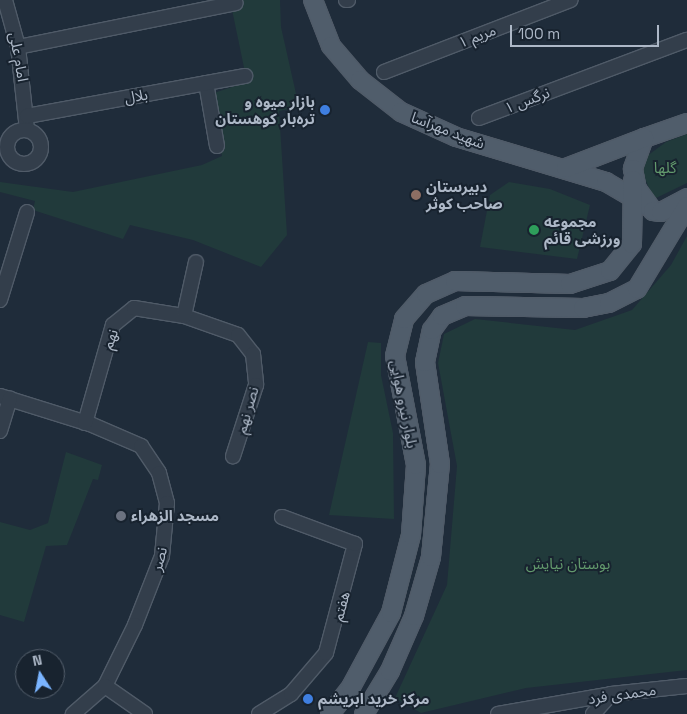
<!DOCTYPE html>
<html>
<head>
<meta charset="utf-8">
<style>
  body { margin:0 }
  #map { position:relative; width:687px; height:714px; overflow:hidden; background:#1f2c3a; font-family:"Space Grotesk","Noto Sans Arabic",sans-serif }
  div>[style] { position:absolute }
  [style*='--x'] { left:calc(var(--x)*1px); top:calc(var(--y)*1px); width:calc(var(--w)*1px); rotate:calc(var(--a)*1deg) }
  .green>* { inset:0; background:#213a3b }
  .roads { filter:drop-shadow(1px 0 #505b68) drop-shadow(-1px 0 #505b68) drop-shadow(0 1px #505b68) drop-shadow(0 -1px #505b68) }
  .minor>* { height:14px; margin:-7px; padding:0 7px; transform-origin:7px; border-radius:7px; background:#333e4b }
  .minor>.ring { margin:-7px; padding:0; box-sizing:content-box; background:none; border:14px solid #333e4b; border-radius:50% }
  .major>* { height:18px; margin:-9px; padding:0 9px; transform-origin:9px; border-radius:9px; background:#505d6b }
  .dots>* { width:14px; height:14px; translate:-50% -50%; box-sizing:border-box; border:2px solid #18232f; border-radius:50% }
  span { translate:-50% -50%; white-space:nowrap; text-align:center; line-height:1.15; -webkit-text-stroke:4px #18232f; paint-order:stroke }
  .street-label { font-size:15px; color:#adb8c7 }
  .poi-label { font-size:15px; color:#adb8c7; font-weight:700 }
  .right { translate:-100% -50%; text-align:right }
  .left { translate:0 -50%; text-align:left }
  .park-label { font-size:15px; color:#639a6d }
  .north { position:absolute; left:15px; top:649px; width:50px; height:50px; box-sizing:border-box; background:#18232f; border:1px solid #545f6c; border-radius:50%; rotate:349deg; font-size:14px; font-weight:700; line-height:20px; text-align:center; color:#adb8c7 }
  .north::after { content:''; display:block; margin:auto; width:18px; height:22px; background:#7ab4ff; clip-path:polygon(50% 0,100% 100%,50% 72%,0 100%) }
  .scale { position:absolute; left:510px; top:25px; width:149px; height:22px; box-sizing:border-box; border:2px solid #adb8c7; border-top:0; padding-left:6px; font-size:15px; line-height:18px; white-space:nowrap; color:#adb8c7; -webkit-text-stroke:4px #18232f; paint-order:stroke }
</style>
</head>
<body>
<div id="map">
  <div class="green">
    <div style="clip-path:polygon(230px 0,280px 0,281px 27px,299px 107px,279px 111px,287px 235px,261px 267px,193px 240px,130px 225px,123px 239px,33px 210px,35px 201px,0 192px,0 182px,73px 192px,202px 165px,222px 156px,211px 94px,247px 82px)"></div>
    <div style="clip-path:polygon(687px 134px,687px 183px,654px 199px,642px 172px,643px 159px,666px 142px)"></div>
    <div style="clip-path:polygon(509px 182px,550px 189px,590px 205px,577px 259px,480px 247px,490px 195px)"></div>
    <div style="clip-path:polygon(687px 236px,687px 670px,526px 688px,421px 713px,395px 698px,447px 585px,457px 466px,438px 363px,444px 334px,475px 319px,575px 330px,632px 310px,671px 265px)"></div>
    <div style="clip-path:polygon(368px 342px,381px 343px,381px 375px,393px 433px,394px 519px,329px 515px)"></div>
    <div style="clip-path:polygon(66px 452px,102px 465px,98px 480px,93px 479px,67px 545px,46px 546px,24px 622px,0 615px,0 522px,30px 530px,48px 523px)"></div>
  </div>
  <div class="roads">
    <div class="minor">
      <div style="--x:5;--y:0;--w:49;--a:74.5"></div>
      <div style="--x:18;--y:47;--w:83;--a:83.8"></div>
      <div style="--x:346;--y:0;--w:2;--a:0"></div>
      <div style="--x:18;--y:47;--w:222;--a:-11.4"></div>
      <div style="--x:384;--y:72;--w:200;--a:-21.1"></div>
      <div style="--x:206;--y:83;--w:64;--a:80.1"></div>
      <div style="--x:27;--y:116;--w:222;--a:-10.4"></div>
      <div style="--x:479;--y:118;--w:222;--a:-20.6"></div>
      <div class="ring" style="left:7px;top:130px;width:20px;height:20px"></div>
      <div style="--x:0;--y:300;--w:92;--a:-72.9"></div>
      <div style="--x:184;--y:316;--w:57;--a:19.4"></div>
      <div style="--x:238;--y:335;--w:24;--a:52"></div>
      <div style="--x:253;--y:354;--w:31;--a:84"></div>
      <div style="--x:256;--y:385;--w:75;--a:107.9"></div>
      <div style="--x:0;--y:396;--w:94;--a:17.3"></div>
      <div style="--x:90;--y:424;--w:56;--a:23.3"></div>
      <div style="--x:141;--y:446;--w:32;--a:56"></div>
      <div style="--x:159;--y:473;--w:31;--a:75"></div>
      <div style="--x:167;--y:503;--w:53;--a:95.4"></div>
      <div style="--x:162;--y:556;--w:74;--a:111.4"></div>
      <div style="--x:135;--y:625;--w:68;--a:116.2"></div>
      <div style="--x:105;--y:686;--w:43;--a:138.8"></div>
      <div style="--x:85;--y:423;--w:102;--a:-74.1"></div>
      <div style="--x:113;--y:325;--w:27;--a:-39"></div>
      <div style="--x:134;--y:308;--w:51;--a:9.1"></div>
      <div style="--x:184;--y:316;--w:55;--a:-77.5"></div>
      <div style="--x:0;--y:431;--w:34;--a:-73"></div>
      <div style="--x:105;--y:686;--w:49;--a:35"></div>
      <div style="--x:259;--y:714;--w:38;--a:-32"></div>
      <div style="--x:291;--y:694;--w:54;--a:-49.5"></div>
      <div style="--x:326;--y:653;--w:113;--a:-75.1"></div>
      <div style="--x:355;--y:544;--w:78;--a:-159.7"></div>
      <div style="--x:498;--y:714;--w:115;--a:-10"></div>
      <div style="--x:611;--y:694;--w:76;--a:-6"></div>
      <div style="--x:593;--y:714;--w:27;--a:-48"></div>
    </div>
    <div class="major">
      <div style="--x:313;--y:0;--w:49;--a:68.6"></div>
      <div style="--x:331;--y:46;--w:45;--a:49.5"></div>
      <div style="--x:360;--y:80;--w:52;--a:38"></div>
      <div style="--x:401;--y:112;--w:60;--a:24.4"></div>
      <div style="--x:456;--y:137;--w:157;--a:16.7"></div>
      <div style="--x:606;--y:182;--w:48;--a:30.3"></div>
      <div style="--x:687;--y:123;--w:46;--a:160.8"></div>
      <div style="--x:644;--y:138;--w:33;--a:110"></div>
      <div style="--x:633;--y:169;--w:20;--a:79"></div>
      <div style="--x:637;--y:189;--w:27;--a:54"></div>
      <div style="--x:653;--y:211;--w:8;--a:7"></div>
      <div style="--x:661;--y:212;--w:30;--a:-28"></div>
      <div style="--x:566;--y:168;--w:84;--a:-21"></div>
      <div style="--x:330;--y:714;--w:34;--a:-52"></div>
      <div style="--x:351;--y:687;--w:84;--a:-61.6"></div>
      <div style="--x:391;--y:613;--w:81;--a:-75.6"></div>
      <div style="--x:411;--y:535;--w:70;--a:-85.9"></div>
      <div style="--x:416;--y:465;--w:111;--a:-100.9"></div>
      <div style="--x:395;--y:356;--w:38;--a:-76"></div>
      <div style="--x:404;--y:319;--w:33;--a:-49"></div>
      <div style="--x:426;--y:294;--w:32;--a:-24"></div>
      <div style="--x:455;--y:281;--w:115;--a:1.5"></div>
      <div style="--x:570;--y:284;--w:42;--a:-18"></div>
      <div style="--x:610;--y:271;--w:35;--a:-51"></div>
      <div style="--x:632;--y:244;--w:64;--a:-89.1"></div>
      <div style="--x:364;--y:714;--w:50;--a:-58.8"></div>
      <div style="--x:390;--y:671;--w:60;--a:-66.4"></div>
      <div style="--x:414;--y:616;--w:61;--a:-73.9"></div>
      <div style="--x:431;--y:557;--w:93;--a:-84.5"></div>
      <div style="--x:440;--y:464;--w:103;--a:-98.4"></div>
      <div style="--x:425;--y:362;--w:33;--a:-78"></div>
      <div style="--x:432;--y:330;--w:17;--a:-54"></div>
      <div style="--x:442;--y:316;--w:25;--a:-23"></div>
      <div style="--x:465;--y:306;--w:118;--a:1"></div>
      <div style="--x:583;--y:308;--w:26;--a:-11"></div>
      <div style="--x:609;--y:303;--w:31;--a:-27"></div>
      <div style="--x:637;--y:289;--w:97;--a:-58.9"></div>
    </div>
  </div>
  <div class="dots">
    <div style="left:325px;top:110px;background:#3f7fe0"></div>
    <div style="left:416px;top:195px;background:#8d6e63"></div>
    <div style="left:534px;top:230px;background:#2e9e5b"></div>
    <div style="left:121px;top:516px;background:#6b7280"></div>
    <div style="left:308px;top:699px;background:#3f7fe0"></div>
  </div>
  <div class="street-label">
    <span style="left:477px;top:36px;rotate:-21deg">مریم ۱</span>
    <span style="left:19px;top:57px;rotate:80deg">امام علی</span>
    <span style="left:136px;top:96px;rotate:-10deg">بلال</span>
    <span style="left:527px;top:100px;rotate:-21deg">نرگس ۱</span>
    <span style="left:448px;top:130px;rotate:21deg">شهید مهرآسا</span>
    <span style="left:110px;top:339px;rotate:-70deg">نهم</span>
    <span style="left:404px;top:404px;rotate:79deg">بلوار نیرو هوایی</span>
    <span style="left:247px;top:410px;rotate:-74deg">نصر نهم</span>
    <span style="left:159px;top:559px;rotate:-75deg">نصر</span>
    <span style="left:341px;top:606px;rotate:-75deg">هفتم</span>
    <span style="left:622px;top:694px;rotate:-8deg">محمدی فرد</span>
  </div>
  <div class="poi-label">
    <span class="right" style="left:315px;top:110px">بازار میوه و<br>تره‌بار کوهستان</span>
    <span class="left" style="left:426px;top:195px">دبيرستان<br>صاحب كوثر</span>
    <span class="left" style="left:544px;top:230px">مجموعه<br>ورزشی قائم</span>
    <span class="left" style="left:131px;top:516px">مسجد الزهراء</span>
    <span class="left" style="left:318px;top:699px">مرکز خرید ابریشم</span>
  </div>
  <div class="park-label">
    <span style="left:665px;top:168px">گلها</span>
    <span style="left:568px;top:564px">بوستان نیایش</span>
  </div>
  <div class="north">N</div>
  <div class="scale">100 m</div>
</div>
</body>
</html>
